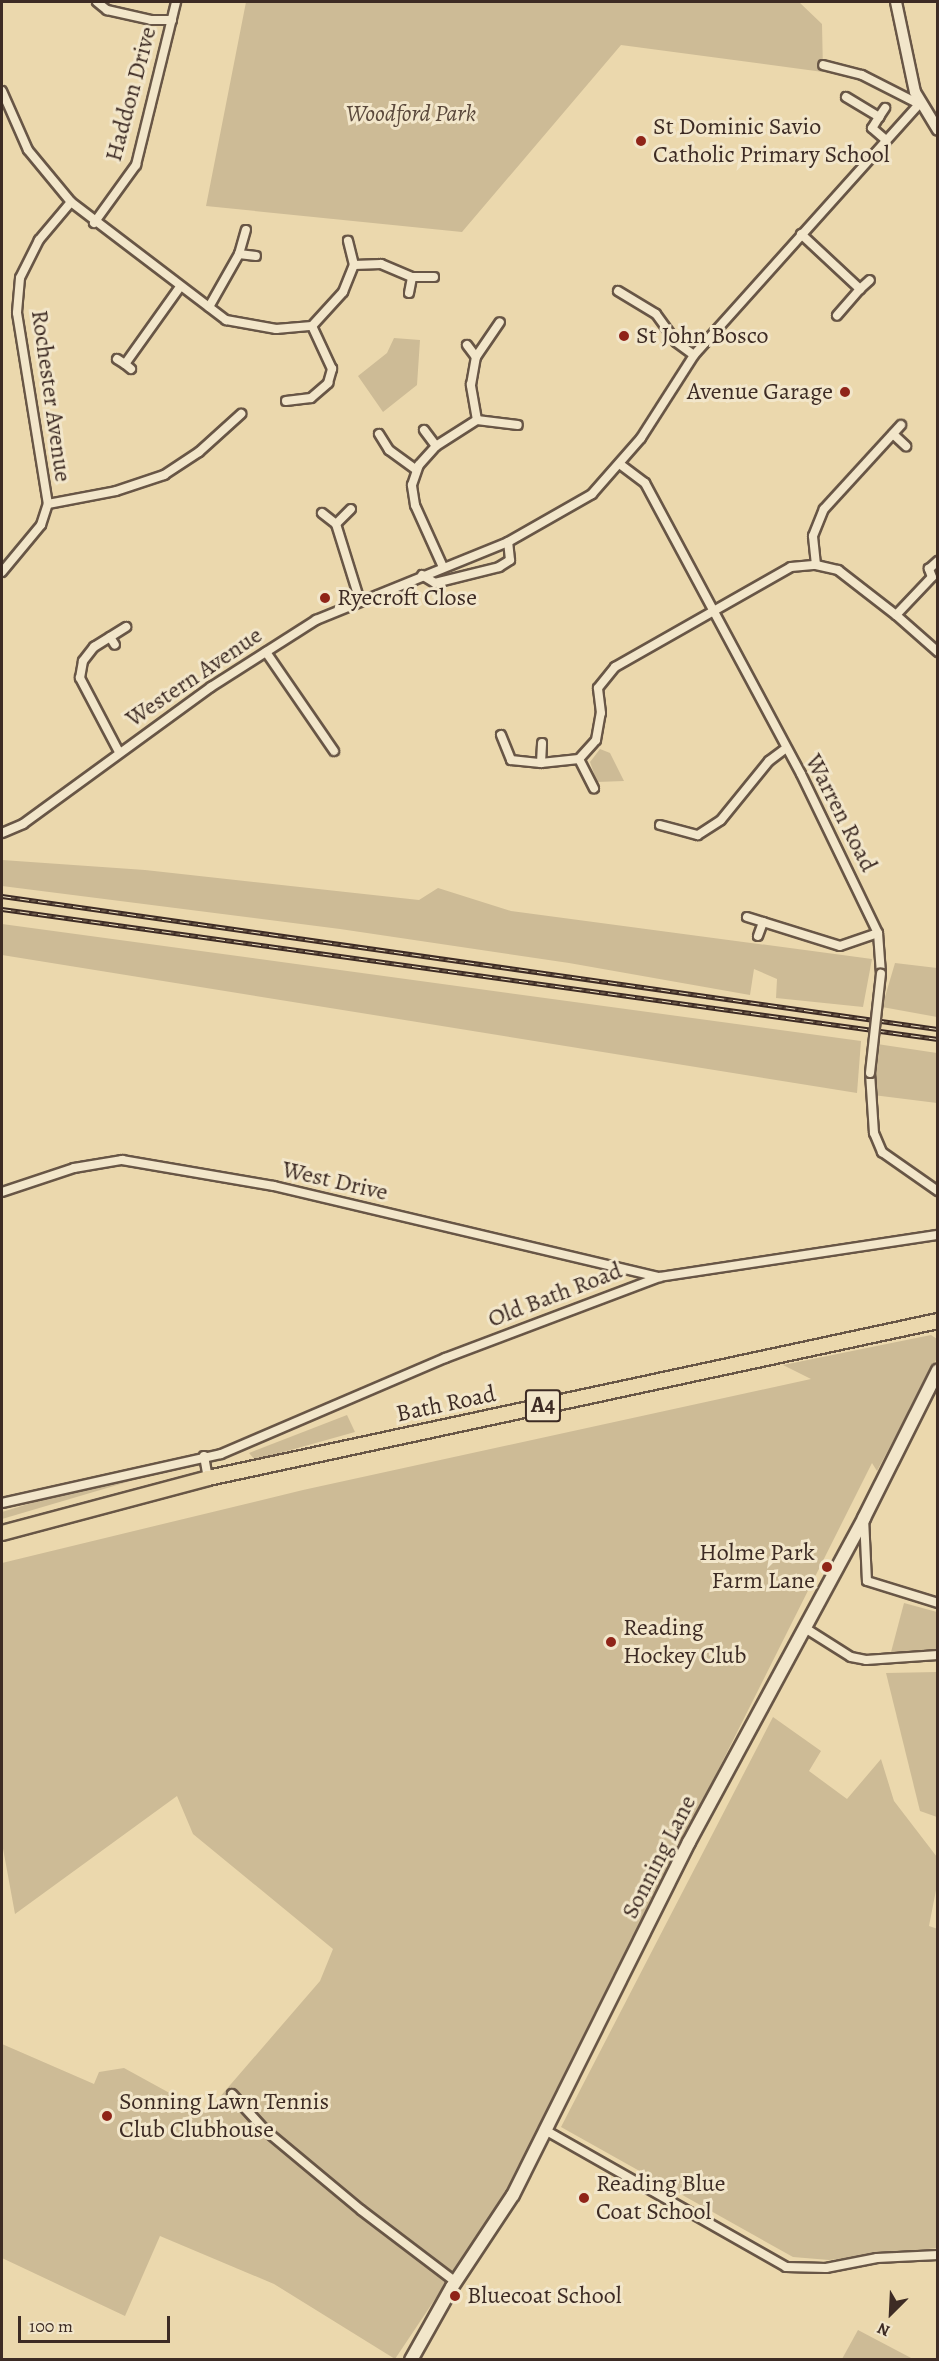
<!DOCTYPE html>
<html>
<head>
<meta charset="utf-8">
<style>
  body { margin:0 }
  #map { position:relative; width:939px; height:2361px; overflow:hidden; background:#ebd8ad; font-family:Alegreya,serif }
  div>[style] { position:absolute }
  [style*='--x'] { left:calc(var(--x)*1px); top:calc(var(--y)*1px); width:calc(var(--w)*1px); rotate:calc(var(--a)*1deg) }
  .green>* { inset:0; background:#cdbb96 }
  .roads { filter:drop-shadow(2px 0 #685646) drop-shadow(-2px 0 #685646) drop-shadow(0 2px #685646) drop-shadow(0 -2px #685646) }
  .minor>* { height:8px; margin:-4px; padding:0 4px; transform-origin:4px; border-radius:4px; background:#f2e6ca }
  .tertiary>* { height:10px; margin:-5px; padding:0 5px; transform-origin:5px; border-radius:5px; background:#f2e6ca }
  .secondary>* { height:12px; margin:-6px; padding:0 6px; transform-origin:6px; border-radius:6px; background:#f2e6ca }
  .primary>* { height:14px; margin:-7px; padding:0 7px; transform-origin:7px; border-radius:7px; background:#ebd8ad }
  .rail>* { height:5px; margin-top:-2.5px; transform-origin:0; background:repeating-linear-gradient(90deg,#f2e6ca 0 9px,#3d2b24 0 18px); box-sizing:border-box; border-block:2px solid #3d2b24 }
  .bridges { filter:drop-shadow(2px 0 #685646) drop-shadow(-2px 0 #685646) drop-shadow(0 2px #685646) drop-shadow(0 -2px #685646) }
  .minor-bridge>* { height:8px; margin:-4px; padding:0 4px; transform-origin:4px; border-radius:4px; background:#f2e6ca }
  .dots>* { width:16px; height:16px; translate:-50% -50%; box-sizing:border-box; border:3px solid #f2e6ca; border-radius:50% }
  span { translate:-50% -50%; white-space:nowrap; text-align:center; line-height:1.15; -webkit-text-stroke:6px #f2e6ca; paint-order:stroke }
  .shield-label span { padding:2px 4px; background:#f2e6ca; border:2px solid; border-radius:4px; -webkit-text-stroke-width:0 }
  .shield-label { font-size:22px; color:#3d2b24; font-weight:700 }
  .street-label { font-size:24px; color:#3d2b24 }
  .park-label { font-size:24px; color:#5a483b; font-style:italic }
  .poi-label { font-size:24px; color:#3d2b24 }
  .left { translate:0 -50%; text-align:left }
  .right { translate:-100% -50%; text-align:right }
  .frame { position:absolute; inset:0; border:3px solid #3d2b24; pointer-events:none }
  .north { position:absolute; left:861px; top:2283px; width:60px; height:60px; -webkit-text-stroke:4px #f2e6ca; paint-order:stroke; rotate:204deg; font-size:16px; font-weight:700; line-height:24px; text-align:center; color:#3d2b24 }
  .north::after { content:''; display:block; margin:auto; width:21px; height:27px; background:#3d2b24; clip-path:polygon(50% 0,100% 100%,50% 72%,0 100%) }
  .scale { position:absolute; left:18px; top:2316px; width:152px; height:27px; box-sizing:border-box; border:3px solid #3d2b24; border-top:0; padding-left:8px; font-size:18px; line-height:21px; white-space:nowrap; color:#3d2b24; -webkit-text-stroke:4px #f2e6ca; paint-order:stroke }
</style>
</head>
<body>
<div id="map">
  <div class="green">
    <div style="clip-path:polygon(246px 2px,799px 2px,822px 24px,823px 72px,621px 45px,462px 232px,206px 206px)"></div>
    <div style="clip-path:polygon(394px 338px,420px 340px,417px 385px,383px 412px,358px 376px,387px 353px)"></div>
    <div style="clip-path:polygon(600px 749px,610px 753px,624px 781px,597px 782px,590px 762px)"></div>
    <div style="clip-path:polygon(2px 860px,145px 870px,419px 900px,438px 888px,511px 911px,872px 959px,863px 1007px,776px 998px,777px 979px,754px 969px,750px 995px,569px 963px,340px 929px,2px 886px)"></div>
    <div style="clip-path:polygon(2px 924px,861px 1041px,857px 1093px,2px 955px)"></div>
    <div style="clip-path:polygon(895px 963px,937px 968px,937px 1017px,882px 1007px)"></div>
    <div style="clip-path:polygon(877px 1044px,937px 1053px,937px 1103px,873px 1095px)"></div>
    <div style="clip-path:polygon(931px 1335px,937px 1339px,937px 1358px,877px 1471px,872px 1463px,506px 2193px,395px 2359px,274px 2284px,160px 2236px,125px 2316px,2px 2258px,2px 2044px,94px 2084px,99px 2072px,124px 2068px,206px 2113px,320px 1981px,333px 1949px,193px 1834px,177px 1796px,15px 1914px,2px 1843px,2px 1563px,303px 1490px,811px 1379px,783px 1365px)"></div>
    <div style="clip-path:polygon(347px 1415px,355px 1432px,255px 1460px,249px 1453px)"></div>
    <div style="clip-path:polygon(182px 1457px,188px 1462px,168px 1470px,2px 1519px,2px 1512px)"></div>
    <div style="clip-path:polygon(904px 1603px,937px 1612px,937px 1655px,890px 1656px)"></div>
    <div style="clip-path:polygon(937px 1672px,937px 1817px,920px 1811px,886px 1673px)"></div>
    <div style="clip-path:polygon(773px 1717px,821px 1751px,809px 1771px,847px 1799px,881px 1759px,894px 1801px,937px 1857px,937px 1885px,929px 1926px,938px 1929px,937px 2248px,829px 2260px,793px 2257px,561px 2127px)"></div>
    <div style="clip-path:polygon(858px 2330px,913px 2359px,842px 2359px)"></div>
  </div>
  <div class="roads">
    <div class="minor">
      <div style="--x:97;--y:2;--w:13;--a:39"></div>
      <div style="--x:107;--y:10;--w:45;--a:12.8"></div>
      <div style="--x:151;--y:20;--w:21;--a:0"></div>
      <div style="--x:2;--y:91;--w:64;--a:66.2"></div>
      <div style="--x:28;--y:150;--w:67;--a:50.4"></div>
      <div style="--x:71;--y:202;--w:195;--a:37.3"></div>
      <div style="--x:226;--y:320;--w:51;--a:10.2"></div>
      <div style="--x:276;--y:329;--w:36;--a:-5"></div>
      <div style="--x:312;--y:326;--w:46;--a:-47.6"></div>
      <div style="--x:343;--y:292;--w:29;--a:-68"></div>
      <div style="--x:354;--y:265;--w:25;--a:-104"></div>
      <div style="--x:846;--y:97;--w:39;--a:31"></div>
      <div style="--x:879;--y:117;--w:13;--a:122"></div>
      <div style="--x:872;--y:128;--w:18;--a:41"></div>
      <div style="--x:879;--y:117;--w:11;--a:-56"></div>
      <div style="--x:71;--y:202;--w:50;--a:130.1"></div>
      <div style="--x:39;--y:240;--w:42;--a:116.6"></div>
      <div style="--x:20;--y:278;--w:35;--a:95"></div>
      <div style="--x:17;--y:313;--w:193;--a:80.8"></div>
      <div style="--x:48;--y:504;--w:69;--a:-10.8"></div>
      <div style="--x:116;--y:491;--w:51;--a:-18.4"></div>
      <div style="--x:164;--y:475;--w:42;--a:-33.3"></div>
      <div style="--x:199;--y:452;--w:57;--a:-42.1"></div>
      <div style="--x:94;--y:223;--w:72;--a:-54.1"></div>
      <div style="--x:136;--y:165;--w:168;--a:-76.2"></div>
      <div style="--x:801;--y:234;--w:81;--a:43"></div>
      <div style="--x:860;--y:289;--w:35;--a:131"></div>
      <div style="--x:239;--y:254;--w:17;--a:7"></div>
      <div style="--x:354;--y:265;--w:27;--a:-2"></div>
      <div style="--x:381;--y:264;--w:34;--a:23"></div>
      <div style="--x:412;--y:277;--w:22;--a:0"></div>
      <div style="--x:860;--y:289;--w:13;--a:-42"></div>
      <div style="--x:618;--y:291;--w:44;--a:31.2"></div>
      <div style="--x:656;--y:314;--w:34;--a:54"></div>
      <div style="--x:676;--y:342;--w:22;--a:36"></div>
      <div style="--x:409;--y:293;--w:16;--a:-79"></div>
      <div style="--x:209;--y:307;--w:61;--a:-60.5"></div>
      <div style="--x:239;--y:254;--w:25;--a:-74"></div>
      <div style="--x:476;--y:357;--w:42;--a:-55.6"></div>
      <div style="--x:117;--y:359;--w:9;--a:32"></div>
      <div style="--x:131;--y:369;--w:8;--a:-140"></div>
      <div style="--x:125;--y:364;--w:95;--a:-54.5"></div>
      <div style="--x:286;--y:401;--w:25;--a:-7"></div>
      <div style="--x:311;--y:398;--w:23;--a:-41"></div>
      <div style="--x:328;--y:383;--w:15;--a:-74"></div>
      <div style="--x:332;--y:369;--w:47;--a:-114.9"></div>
      <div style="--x:477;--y:420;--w:41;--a:7"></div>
      <div style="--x:424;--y:430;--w:20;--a:53"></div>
      <div style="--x:379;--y:434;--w:19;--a:58"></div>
      <div style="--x:389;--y:450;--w:34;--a:36"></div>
      <div style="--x:893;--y:434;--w:18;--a:43"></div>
      <div style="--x:621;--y:465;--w:30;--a:37"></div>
      <div style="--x:645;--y:483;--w:330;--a:61.8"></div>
      <div style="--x:801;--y:774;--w:177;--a:64.2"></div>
      <div style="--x:878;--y:933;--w:41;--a:85.8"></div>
      <div style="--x:322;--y:513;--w:18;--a:38"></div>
      <div style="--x:336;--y:524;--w:81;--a:72.7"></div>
      <div style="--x:336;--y:524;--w:21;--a:-45"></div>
      <div style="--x:816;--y:565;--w:29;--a:-96"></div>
      <div style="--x:813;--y:536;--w:29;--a:-68"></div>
      <div style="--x:824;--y:509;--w:114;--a:-47.5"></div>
      <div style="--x:443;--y:567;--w:68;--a:-114.3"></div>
      <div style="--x:415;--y:505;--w:20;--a:-99"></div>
      <div style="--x:412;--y:485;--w:21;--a:-71"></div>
      <div style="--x:419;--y:465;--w:25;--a:-48"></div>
      <div style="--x:436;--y:446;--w:49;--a:-32.4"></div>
      <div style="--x:477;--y:420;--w:36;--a:-100"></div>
      <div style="--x:471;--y:385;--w:28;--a:-80"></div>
      <div style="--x:476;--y:357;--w:15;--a:-127"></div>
      <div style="--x:2;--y:572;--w:61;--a:-50.3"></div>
      <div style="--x:41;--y:525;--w:22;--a:-72"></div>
      <div style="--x:422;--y:575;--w:15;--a:32"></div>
      <div style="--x:435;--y:583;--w:66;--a:-14"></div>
      <div style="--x:499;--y:567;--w:13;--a:-32"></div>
      <div style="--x:510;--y:560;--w:18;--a:-96"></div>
      <div style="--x:932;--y:577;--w:9;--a:-111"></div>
      <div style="--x:929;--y:569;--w:12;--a:-42"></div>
      <div style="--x:896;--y:615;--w:52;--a:-46.5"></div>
      <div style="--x:110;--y:637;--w:9;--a:58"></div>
      <div style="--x:266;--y:652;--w:120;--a:55.5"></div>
      <div style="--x:501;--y:735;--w:27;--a:68"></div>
      <div style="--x:511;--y:760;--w:30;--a:6"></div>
      <div style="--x:541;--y:763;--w:38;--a:-6"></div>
      <div style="--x:579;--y:759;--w:25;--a:-48"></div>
      <div style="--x:596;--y:740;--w:27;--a:-80"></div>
      <div style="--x:601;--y:713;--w:25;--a:-97"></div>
      <div style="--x:598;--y:688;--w:27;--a:-51"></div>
      <div style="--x:615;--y:667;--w:202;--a:-29.6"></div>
      <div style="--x:791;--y:567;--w:25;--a:-5"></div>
      <div style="--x:816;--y:565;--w:23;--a:13"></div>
      <div style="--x:838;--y:570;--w:73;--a:37.8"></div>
      <div style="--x:896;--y:615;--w:56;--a:41.4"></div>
      <div style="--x:119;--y:752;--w:84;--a:-117.8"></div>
      <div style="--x:80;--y:678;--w:17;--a:-80"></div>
      <div style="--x:83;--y:661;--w:18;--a:-52"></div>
      <div style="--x:94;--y:647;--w:38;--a:-32"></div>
      <div style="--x:579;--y:759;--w:33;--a:63"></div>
      <div style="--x:541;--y:763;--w:20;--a:-87"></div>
      <div style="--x:660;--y:825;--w:39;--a:15"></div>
      <div style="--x:698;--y:835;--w:27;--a:-33"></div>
      <div style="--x:721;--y:820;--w:76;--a:-50.9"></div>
      <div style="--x:769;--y:761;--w:21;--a:-37"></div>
      <div style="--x:2;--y:833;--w:23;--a:-23"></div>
      <div style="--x:23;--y:824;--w:233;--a:-36.1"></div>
      <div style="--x:211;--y:687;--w:125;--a:-32.5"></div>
      <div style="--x:316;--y:620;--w:207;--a:-22.1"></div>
      <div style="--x:508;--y:542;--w:97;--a:-29.7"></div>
      <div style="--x:592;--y:494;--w:74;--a:-48.8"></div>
      <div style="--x:641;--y:438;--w:98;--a:-57.4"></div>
      <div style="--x:694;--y:355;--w:337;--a:-48.1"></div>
      <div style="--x:919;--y:104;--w:64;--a:-153"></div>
      <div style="--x:862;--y:75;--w:40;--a:-165.6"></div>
      <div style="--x:747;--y:917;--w:97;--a:17.3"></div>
      <div style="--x:840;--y:946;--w:40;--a:-18.9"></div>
      <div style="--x:758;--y:936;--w:15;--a:-70"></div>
      <div style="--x:870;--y:1073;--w:60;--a:86.2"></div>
      <div style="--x:874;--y:1133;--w:21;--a:67"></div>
      <div style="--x:882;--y:1152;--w:68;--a:34.9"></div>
      <div style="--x:2;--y:1192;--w:76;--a:-18.4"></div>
      <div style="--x:74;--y:1168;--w:49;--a:-9.5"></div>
      <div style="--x:122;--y:1160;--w:154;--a:9.7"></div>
      <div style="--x:274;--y:1186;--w:396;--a:13.3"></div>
      <div style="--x:204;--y:1456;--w:22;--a:80"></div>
      <div style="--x:2;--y:1503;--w:224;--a:-12.6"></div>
      <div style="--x:221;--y:1454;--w:244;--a:-23.2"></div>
      <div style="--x:445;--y:1358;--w:229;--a:-20.7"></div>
      <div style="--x:659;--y:1277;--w:282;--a:-8.6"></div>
      <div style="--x:864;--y:1518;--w:63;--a:87.3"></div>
      <div style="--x:867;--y:1581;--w:74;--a:17.2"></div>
      <div style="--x:805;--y:1628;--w:54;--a:32.2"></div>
      <div style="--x:851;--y:1657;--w:15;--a:11"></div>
      <div style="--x:866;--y:1660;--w:72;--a:-4"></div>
      <div style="--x:232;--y:2094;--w:49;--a:47.5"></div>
      <div style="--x:265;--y:2130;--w:125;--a:39.8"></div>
      <div style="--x:361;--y:2210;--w:119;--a:37.2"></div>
      <div style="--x:545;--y:2130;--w:277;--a:29.6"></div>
      <div style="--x:786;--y:2267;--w:40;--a:1.4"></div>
      <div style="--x:826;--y:2268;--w:52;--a:-11.1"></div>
      <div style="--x:877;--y:2258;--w:61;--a:-2.8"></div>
    </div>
    <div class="tertiary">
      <div style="--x:896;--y:2;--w:92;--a:78.1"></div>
      <div style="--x:915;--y:92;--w:44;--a:58.8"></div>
    </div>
    <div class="secondary">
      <div style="--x:411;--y:2360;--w:84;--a:-60.7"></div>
      <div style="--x:452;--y:2287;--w:110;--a:-56.5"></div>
      <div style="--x:513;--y:2195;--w:394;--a:-63.5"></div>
      <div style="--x:689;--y:1842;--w:368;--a:-61.6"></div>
      <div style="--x:864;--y:1518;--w:165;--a:-63.4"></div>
    </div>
    <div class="primary">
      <div style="--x:2;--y:1533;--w:213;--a:-14.9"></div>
      <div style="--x:208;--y:1478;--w:747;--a:-12.14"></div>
    </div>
  </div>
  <div class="rail">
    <div style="--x:2;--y:896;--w:945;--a:8.09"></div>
    <div style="--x:2;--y:909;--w:945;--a:7.91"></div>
  </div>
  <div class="bridges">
    <div class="minor-bridge">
      <div style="--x:870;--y:1073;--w:100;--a:-83.7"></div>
    </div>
  </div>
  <div class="dots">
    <div style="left:641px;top:141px;background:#8f2418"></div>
    <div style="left:624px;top:336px;background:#8f2418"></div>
    <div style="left:845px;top:392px;background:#8f2418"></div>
    <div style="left:325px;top:598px;background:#8f2418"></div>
    <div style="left:827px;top:1567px;background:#8f2418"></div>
    <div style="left:611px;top:1642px;background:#8f2418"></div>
    <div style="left:107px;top:2116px;background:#8f2418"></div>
    <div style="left:584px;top:2198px;background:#8f2418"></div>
    <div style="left:455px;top:2296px;background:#8f2418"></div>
  </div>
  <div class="shield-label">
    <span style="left:543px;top:1406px">A4</span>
  </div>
  <div class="street-label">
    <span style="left:131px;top:94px;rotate:-75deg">Haddon Drive</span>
    <span style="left:51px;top:396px;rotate:82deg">Rochester Avenue</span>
    <span style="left:194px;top:677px;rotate:-34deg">Western Avenue</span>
    <span style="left:841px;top:813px;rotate:63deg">Warren Road</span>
    <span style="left:335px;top:1181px;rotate:13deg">West Drive</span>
    <span style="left:555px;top:1295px;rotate:-21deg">Old Bath Road</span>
    <span style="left:446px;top:1404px;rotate:-12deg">Bath Road</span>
    <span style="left:659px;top:1857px;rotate:-63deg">Sonning Lane</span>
  </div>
  <div class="park-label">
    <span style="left:411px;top:114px">Woodford Park</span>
  </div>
  <div class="poi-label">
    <span class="left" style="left:653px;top:141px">St Dominic Savio<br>Catholic Primary School</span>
    <span class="left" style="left:636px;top:336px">St John Bosco</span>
    <span class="right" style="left:833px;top:392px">Avenue Garage</span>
    <span class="left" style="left:337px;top:598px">Ryecroft Close</span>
    <span class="right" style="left:815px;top:1567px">Holme Park<br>Farm Lane</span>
    <span class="left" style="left:623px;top:1642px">Reading<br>Hockey Club</span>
    <span class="left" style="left:119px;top:2116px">Sonning Lawn Tennis<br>Club Clubhouse</span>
    <span class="left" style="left:596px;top:2198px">Reading Blue<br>Coat School</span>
    <span class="left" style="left:467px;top:2296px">Bluecoat School</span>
  </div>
  <div class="frame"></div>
  <div class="north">N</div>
  <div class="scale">100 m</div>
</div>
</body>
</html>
